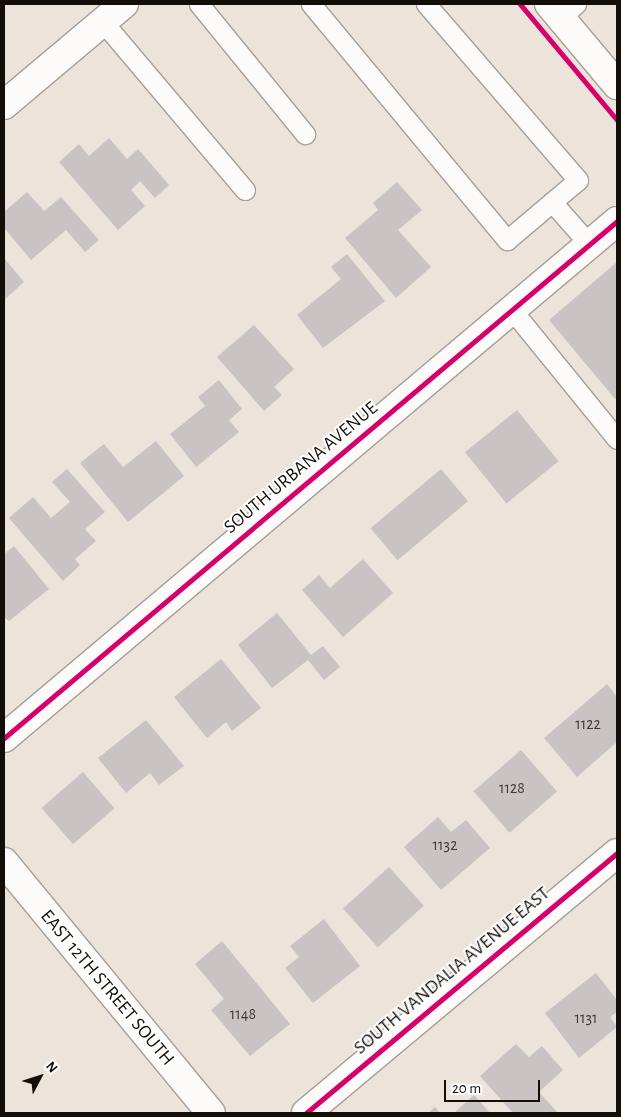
<!DOCTYPE html>
<html>
<head>
<meta charset="utf-8">
<style>
  body { margin:0 }
  #map { position:relative; width:621px; height:1117px; overflow:hidden; background:#ece3da; font-family:"Alegreya Sans",sans-serif }
  div>[style] { position:absolute }
  [style*='--x'] { left:calc(var(--x)*1px); top:calc(var(--y)*1px); width:calc(var(--w)*1px); rotate:calc(var(--a)*1deg) }
  .building>* { inset:0; background:#c9c3c3; transform-origin:0 0 }
  .roads { filter:drop-shadow(1px 0 #a69f98) drop-shadow(-1px 0 #a69f98) drop-shadow(0 1px #a69f98) drop-shadow(0 -1px #a69f98) }
  .lane>* { height:19px; margin:-9.5px; padding:0 9.5px; transform-origin:9.5px; border-radius:9.5px; background:#fcfbf9 }
  .street>* { height:28px; margin:-14px; padding:0 14px; transform-origin:14px; border-radius:14px; background:#fcfbf9 }
  .primary>* { height:28px; margin:-14px; padding:0 14px; transform-origin:14px; border-radius:14px; background:#fcfbf9 }
  .cycleway>* { height:5px; margin:-2.5px; padding:0 2.5px; transform-origin:2.5px; border-radius:2.5px; background:#d6006c }
  span { translate:-50% -50%; white-space:nowrap; text-align:center; line-height:1.15; -webkit-text-stroke:4px #fff; paint-order:stroke }
  .number-label { font-size:16px; color:#403b37 }
  .number-label span { -webkit-text-stroke-width:0 }
  .street-label { font-size:19px; color:#130e08 }
  .frame { position:absolute; inset:0; border:5px solid #130e08; pointer-events:none }
  .north { position:absolute; left:15px; top:1052px; width:50px; height:50px; -webkit-text-stroke:4px #fff; paint-order:stroke; rotate:50deg; font-size:14px; font-weight:700; line-height:20px; text-align:center; color:#130e08 }
  .north::after { content:''; display:block; margin:auto; width:18px; height:22px; background:#130e08; clip-path:polygon(50% 0,100% 100%,50% 72%,0 100%) }
  .scale { position:absolute; left:444px; top:1080px; width:96px; height:22px; box-sizing:border-box; border:2px solid #130e08; border-top:0; padding-left:6px; font-size:15px; line-height:18px; white-space:nowrap; color:#130e08; -webkit-text-stroke:4px #fff; paint-order:stroke }
</style>
</head>
<body>
<div id="map">
  <div class="building">
    <div style="clip-path:polygon(109px 138px,127px 159px,138px 149px,169px 185px,155px 198px,140px 181px,131px 190px,145px 206px,118px 230px,59px 162px,79px 144px,89px 156px)"></div>
    <div style="clip-path:polygon(397px 182px,422px 210px,398px 230px,431px 267px,396px 298px,345px 238px,378px 210px,373px 203px)"></div>
    <div style="clip-path:polygon(27px 192px,44px 211px,61px 197px,99px 240px,85px 252px,66px 230px,31px 260px,4px 228px,4px 212px)"></div>
    <div style="clip-path:polygon(347px 254px,385px 301px,323px 348px,297px 315px,341px 279px,331px 267px)"></div>
    <div style="clip-path:polygon(4px 258px,24px 282px,4px 300px)"></div>
    <div style="clip-path:polygon(617px 262px,617px 398px,615px 399px,549px 320px)"></div>
    <div style="clip-path:polygon(254px 325px,294px 369px,274px 387px,282px 395px,264px 411px,217px 357px)"></div>
    <div style="clip-path:polygon(219px 380px,242px 409px,229px 420px,239px 432px,196px 467px,170px 434px,205px 406px,198px 397px)"></div>
    <div style="left:517px;top:410px;width:66px;height:67px;rotate:51deg"></div>
    <div style="clip-path:polygon(156px 441px,184px 476px,128px 522px,80px 463px,104px 444px,123px 467px)"></div>
    <div style="clip-path:polygon(67px 469px,105px 512px,85px 529px,96px 541px,75px 559px,80px 565px,63px 581px,9px 518px,33px 497px,51px 518px,70px 502px,52px 482px)"></div>
    <div style="left:441px;top:469px;width:42px;height:92px;rotate:50deg"></div>
    <div style="clip-path:polygon(14px 546px,49px 589px,9px 621px,4px 617px,4px 554px)"></div>
    <div style="clip-path:polygon(363px 559px,393px 593px,343px 637px,302px 590px,319px 575px,330px 588px)"></div>
    <div style="clip-path:polygon(277px 613px,311px 655px,323px 646px,340px 667px,324px 680px,308px 660px,272px 688px,238px 645px)"></div>
    <div style="clip-path:polygon(221px 659px,261px 708px,232px 731px,226px 722px,207px 738px,174px 697px)"></div>
    <div style="clip-path:polygon(607px 684px,617px 697px,617px 742px,577px 777px,544px 738px)"></div>
    <div style="clip-path:polygon(146px 720px,184px 766px,159px 785px,150px 773px,126px 793px,98px 758px)"></div>
    <div style="left:521px;top:750px;width:55px;height:63px;rotate:49deg"></div>
    <div style="left:83px;top:772px;width:48px;height:55px;rotate:49deg"></div>
    <div style="clip-path:polygon(438px 817px,451px 832px,466px 820px,490px 848px,441px 890px,404px 847px)"></div>
    <div style="left:389px;top:867px;width:52px;height:62px;rotate:48deg"></div>
    <div style="clip-path:polygon(324px 919px,360px 966px,313px 1003px,285px 968px,299px 957px,290px 946px)"></div>
    <div style="clip-path:polygon(222px 941px,290px 1024px,250px 1056px,211px 1010px,224px 999px,195px 964px)"></div>
    <div style="clip-path:polygon(596px 973px,617px 1000px,617px 1012px,610px 1017px,617px 1027px,579px 1058px,545px 1013px)"></div>
    <div style="clip-path:polygon(516px 1044px,529px 1057px,542px 1046px,563px 1070px,539px 1092px,558px 1113px,513px 1113px,480px 1076px)"></div>
    <div style="clip-path:polygon(474px 1095px,490px 1113px,454px 1113px)"></div>
    <div style="clip-path:polygon(435px 1107px,440px 1113px,428px 1113px)"></div>
  </div>
  <div class="roads">
    <div class="lane">
      <div style="--x:199;--y:4;--w:168;--a:50.8"></div>
      <div style="--x:311;--y:4;--w:307;--a:50.3"></div>
      <div style="--x:507;--y:240;--w:93;--a:-40.2"></div>
      <div style="--x:578;--y:180;--w:233;--a:-130.8"></div>
      <div style="--x:561;--y:17;--w:20;--a:-41"></div>
      <div style="--x:103;--y:22;--w:220;--a:49.8"></div>
      <div style="--x:552;--y:202;--w:56;--a:48.6"></div>
      <div style="--x:512;--y:310;--w:166;--a:50.9"></div>
    </div>
    <div class="street">
      <div style="--x:4;--y:105;--w:157;--a:-40.1"></div>
      <div style="--x:4;--y:738;--w:802;--a:-40.14"></div>
      <div style="--x:4;--y:862;--w:325;--a:50.5"></div>
      <div style="--x:306;--y:1113;--w:405;--a:-39.9"></div>
    </div>
    <div class="primary">
      <div style="--x:549;--y:4;--w:106;--a:50"></div>
    </div>
  </div>
  <div class="cycleway">
    <div style="--x:520;--y:4;--w:151;--a:50.1"></div>
    <div style="--x:4;--y:738;--w:802;--a:-40.14"></div>
    <div style="--x:306;--y:1113;--w:405;--a:-39.9"></div>
  </div>
  <div class="number-label">
    <span style="left:588px;top:724px">1122</span>
    <span style="left:512px;top:788px">1128</span>
    <span style="left:445px;top:845px">1132</span>
    <span style="left:243px;top:1014px">1148</span>
    <span style="left:586px;top:1018px">1131</span>
  </div>
  <div class="street-label">
    <span style="left:301px;top:468px;rotate:-40deg">SOUTH URBANA AVENUE</span>
    <span style="left:452px;top:971px;rotate:-40deg">SOUTH VANDALIA AVENUE EAST</span>
    <span style="left:107px;top:988px;rotate:50deg">EAST 12TH STREET SOUTH</span>
  </div>
  <div class="frame"></div>
  <div class="north">N</div>
  <div class="scale">20 m</div>
</div>
</body>
</html>
